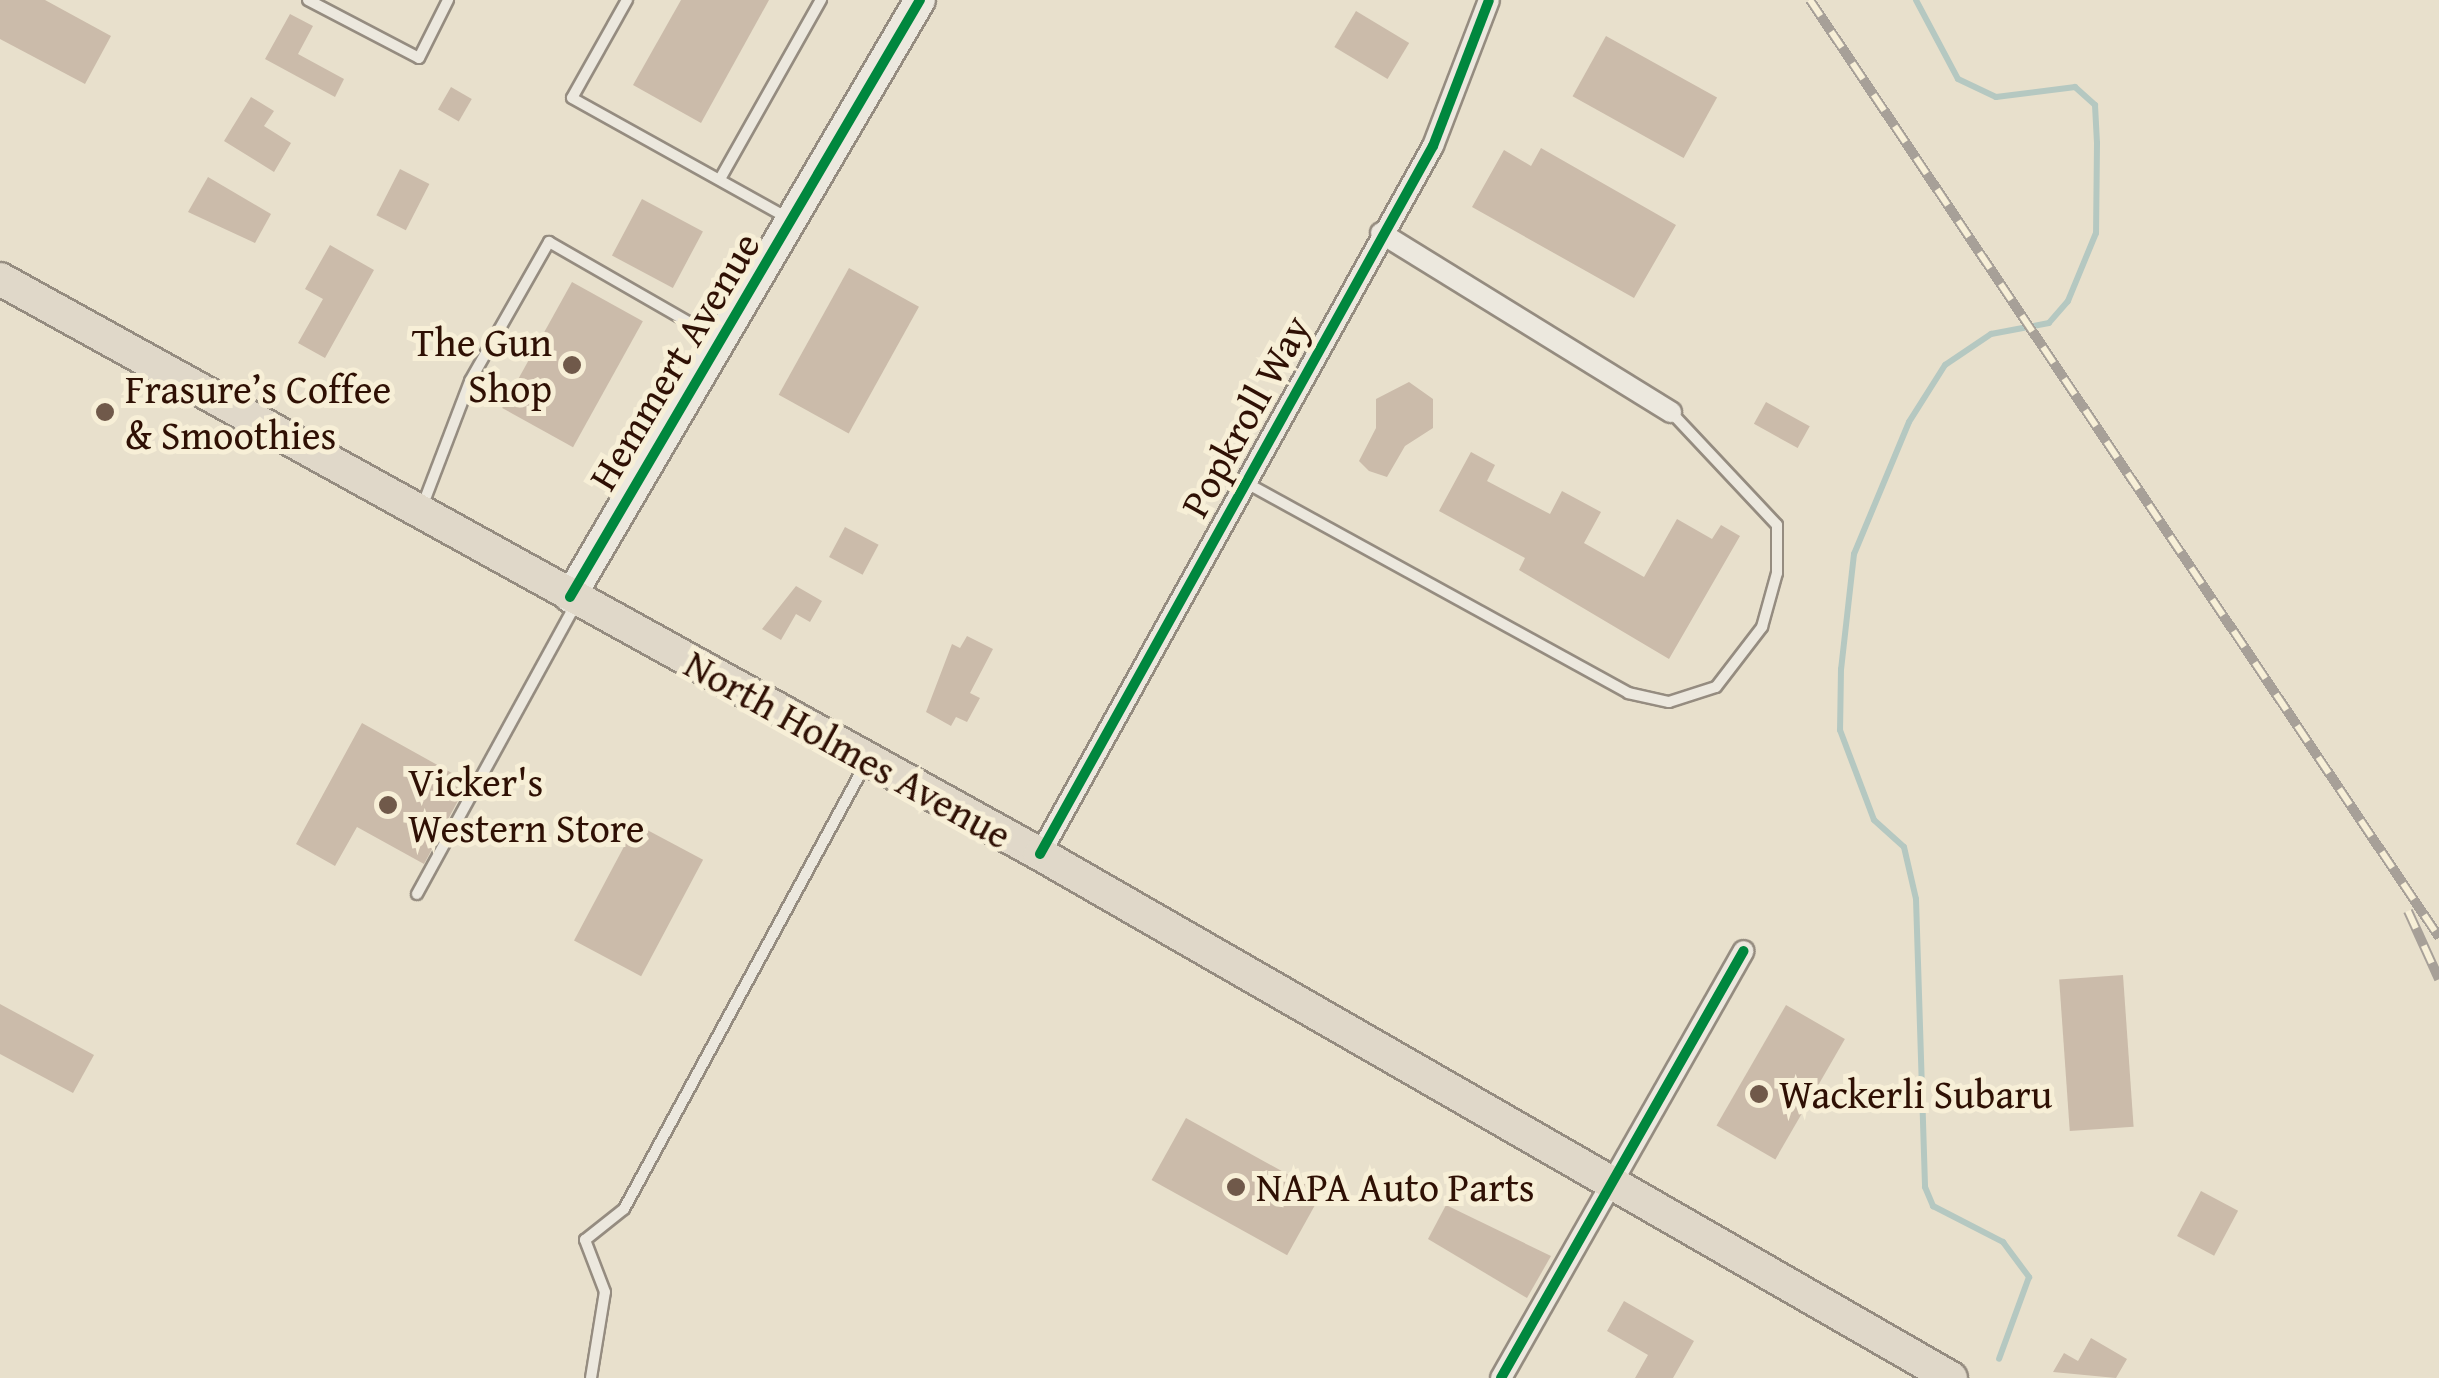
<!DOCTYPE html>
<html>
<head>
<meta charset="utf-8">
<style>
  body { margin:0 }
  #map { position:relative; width:2439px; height:1378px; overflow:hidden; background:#e8e0cc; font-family:"Gentium Book Plus",serif }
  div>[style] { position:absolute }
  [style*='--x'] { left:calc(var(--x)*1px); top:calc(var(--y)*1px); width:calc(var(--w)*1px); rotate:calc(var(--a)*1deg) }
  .stream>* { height:6px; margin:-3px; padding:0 3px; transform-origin:3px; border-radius:3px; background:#b5c8c1 }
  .building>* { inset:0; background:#cbbbaa; transform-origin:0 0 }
  .roads { filter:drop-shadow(2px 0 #958c80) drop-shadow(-2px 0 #958c80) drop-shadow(0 2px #958c80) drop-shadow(0 -2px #958c80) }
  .lane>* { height:10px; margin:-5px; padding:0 5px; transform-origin:5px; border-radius:5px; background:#ece8de }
  .street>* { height:20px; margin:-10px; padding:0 10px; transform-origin:10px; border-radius:10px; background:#ece8de }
  .secondary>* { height:30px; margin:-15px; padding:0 15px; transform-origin:15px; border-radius:15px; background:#ece8de }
  .primary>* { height:32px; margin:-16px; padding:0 16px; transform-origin:16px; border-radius:16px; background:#e0d8c9 }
  .rail>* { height:10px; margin-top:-5px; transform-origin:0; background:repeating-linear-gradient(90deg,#f7efd7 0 19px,#a7a098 0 38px); box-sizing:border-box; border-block:2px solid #a7a098 }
  .cycleway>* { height:10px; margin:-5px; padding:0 5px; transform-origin:5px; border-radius:5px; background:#00873e }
  .dots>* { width:28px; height:28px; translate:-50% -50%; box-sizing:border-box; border:5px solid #f7efd7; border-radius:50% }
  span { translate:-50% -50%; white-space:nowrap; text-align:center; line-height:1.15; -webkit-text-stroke:10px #f7efd7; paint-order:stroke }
  .poi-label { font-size:40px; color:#2f1004 }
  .right { translate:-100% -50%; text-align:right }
  .left { translate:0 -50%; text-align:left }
  .street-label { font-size:40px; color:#2f1004 }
</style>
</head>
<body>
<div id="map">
  <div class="stream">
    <div style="--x:1916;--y:0;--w:89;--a:62"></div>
    <div style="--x:1958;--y:79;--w:42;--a:25.3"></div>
    <div style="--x:1996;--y:97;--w:80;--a:-7.2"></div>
    <div style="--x:2075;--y:87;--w:27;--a:42"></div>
    <div style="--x:2095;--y:105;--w:38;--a:87"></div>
    <div style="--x:2097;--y:143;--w:90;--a:90.6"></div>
    <div style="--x:2096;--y:233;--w:74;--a:112.4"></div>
    <div style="--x:2068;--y:301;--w:29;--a:131"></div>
    <div style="--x:2049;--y:323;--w:59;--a:169.3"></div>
    <div style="--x:1991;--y:334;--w:55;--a:146"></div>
    <div style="--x:1945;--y:365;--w:67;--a:122.3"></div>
    <div style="--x:1909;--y:422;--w:143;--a:112.6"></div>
    <div style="--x:1854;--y:554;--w:116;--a:96.4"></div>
    <div style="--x:1841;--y:669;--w:61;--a:90.9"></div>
    <div style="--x:1840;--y:730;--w:96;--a:69.3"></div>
    <div style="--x:1874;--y:820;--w:40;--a:42"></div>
    <div style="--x:1904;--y:847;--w:53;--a:77"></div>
    <div style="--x:1916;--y:899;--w:288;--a:88.2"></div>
    <div style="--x:1925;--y:1187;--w:21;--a:67"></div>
    <div style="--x:1933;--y:1206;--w:79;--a:27.2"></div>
    <div style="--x:2003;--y:1242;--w:44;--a:53.4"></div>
    <div style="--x:2029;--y:1277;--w:87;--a:110.1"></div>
  </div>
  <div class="building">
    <div style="clip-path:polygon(0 0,45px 0,111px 36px,85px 84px,0 39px)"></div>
    <div style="clip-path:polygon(681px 0,769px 0,701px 123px,633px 85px)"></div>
    <div style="left:1356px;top:11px;width:62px;height:42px;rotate:31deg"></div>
    <div style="clip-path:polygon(290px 14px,313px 26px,298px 54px,344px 79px,335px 97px,265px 59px)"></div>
    <div style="left:1606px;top:36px;width:127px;height:69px;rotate:29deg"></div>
    <div style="left:451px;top:87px;width:24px;height:26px;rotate:30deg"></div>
    <div style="clip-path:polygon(251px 97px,274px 111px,264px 126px,291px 143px,274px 172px,224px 141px)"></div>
    <div style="clip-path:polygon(1541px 148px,1676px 225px,1634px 298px,1472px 207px,1504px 150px,1531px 166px)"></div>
    <div style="left:400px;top:169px;width:33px;height:52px;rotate:27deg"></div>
    <div style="clip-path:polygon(208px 177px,271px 214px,255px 243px,188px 212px)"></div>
    <div style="left:642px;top:199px;width:69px;height:64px;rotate:28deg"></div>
    <div style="clip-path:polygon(330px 245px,374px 270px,325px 358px,298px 343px,323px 299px,305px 289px)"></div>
    <div style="left:849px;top:268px;width:80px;height:145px;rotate:29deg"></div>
    <div style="left:572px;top:282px;width:81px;height:144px;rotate:29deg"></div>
    <div style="clip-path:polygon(1409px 382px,1433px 399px,1433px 428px,1405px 446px,1387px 477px,1369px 471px,1359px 461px,1376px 428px,1376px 399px)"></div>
    <div style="left:1766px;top:402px;width:50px;height:25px;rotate:29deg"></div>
    <div style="clip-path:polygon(1471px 452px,1495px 465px,1487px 481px,1550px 514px,1562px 491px,1601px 512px,1584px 543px,1644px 577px,1677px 519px,1712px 539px,1721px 525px,1740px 536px,1669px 659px,1519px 570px,1525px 558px,1439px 511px)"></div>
    <div style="left:845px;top:527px;width:38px;height:34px;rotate:28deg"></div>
    <div style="clip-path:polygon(796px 586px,822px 601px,810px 622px,796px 614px,781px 640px,762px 629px)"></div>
    <div style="clip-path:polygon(967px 636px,993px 649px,970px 693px,980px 698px,967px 722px,956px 717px,951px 726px,926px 712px,952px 644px,960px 648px)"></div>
    <div style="clip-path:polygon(362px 723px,468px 782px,424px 864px,357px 827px,335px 866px,296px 844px)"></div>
    <div style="left:636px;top:824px;width:76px;height:132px;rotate:28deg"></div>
    <div style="left:2123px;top:975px;width:152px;height:64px;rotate:86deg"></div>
    <div style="clip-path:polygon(0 1004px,94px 1055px,73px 1093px,0 1054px)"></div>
    <div style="left:1786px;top:1005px;width:68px;height:139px;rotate:30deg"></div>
    <div style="left:1186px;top:1118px;width:155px;height:71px;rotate:29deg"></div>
    <div style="left:2201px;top:1191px;width:42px;height:51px;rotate:28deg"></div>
    <div style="clip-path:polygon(1446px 1205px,1551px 1256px,1527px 1298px,1428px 1239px)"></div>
    <div style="clip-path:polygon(1624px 1301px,1694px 1341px,1673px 1378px,1635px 1378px,1648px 1355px,1607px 1331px)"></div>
    <div style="clip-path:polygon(2091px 1338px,2127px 1359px,2116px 1378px,2053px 1372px,2064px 1353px,2078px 1361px)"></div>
  </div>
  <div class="roads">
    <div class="lane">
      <div style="--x:308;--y:0;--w:125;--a:27.6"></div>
      <div style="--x:419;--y:58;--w:65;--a:-63.4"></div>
      <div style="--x:627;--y:0;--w:112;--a:119.3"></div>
      <div style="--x:572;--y:98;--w:247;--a:29.1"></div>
      <div style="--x:720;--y:179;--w:206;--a:-60.6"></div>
      <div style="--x:1243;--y:481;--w:440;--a:28.8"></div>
      <div style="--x:1628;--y:693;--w:42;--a:12.4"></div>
      <div style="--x:1669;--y:702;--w:49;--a:-17.7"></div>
      <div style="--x:1716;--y:687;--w:76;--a:-52.5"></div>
      <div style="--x:1762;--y:627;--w:56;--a:-74.5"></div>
      <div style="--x:1777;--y:573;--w:48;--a:-90"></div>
      <div style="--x:1777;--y:525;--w:155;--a:-133.2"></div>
      <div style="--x:422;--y:507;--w:135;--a:-69.1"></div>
      <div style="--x:470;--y:381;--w:160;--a:-60.4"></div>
      <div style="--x:549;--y:242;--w:193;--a:29.9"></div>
      <div style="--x:417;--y:894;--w:333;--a:-61.3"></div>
      <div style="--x:591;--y:1378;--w:87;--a:-80.8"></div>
      <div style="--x:605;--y:1292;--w:56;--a:-111"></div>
      <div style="--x:585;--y:1240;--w:50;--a:-38.5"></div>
      <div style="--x:624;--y:1209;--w:510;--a:-61.52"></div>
    </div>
    <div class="street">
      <div style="--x:1381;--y:233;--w:341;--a:31.7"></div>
      <div style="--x:1040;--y:854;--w:810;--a:-60.97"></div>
      <div style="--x:1433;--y:146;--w:156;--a:-69"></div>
      <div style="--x:1501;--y:1378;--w:491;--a:-60.4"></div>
    </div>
    <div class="secondary">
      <div style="--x:570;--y:597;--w:692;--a:-59.62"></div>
    </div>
    <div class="primary">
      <div style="--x:0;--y:279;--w:1188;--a:28.94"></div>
      <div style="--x:1040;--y:854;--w:1051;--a:29.91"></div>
    </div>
  </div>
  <div class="rail">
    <div style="--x:1810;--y:0;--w:1129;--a:56.13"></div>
    <div style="--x:2408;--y:911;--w:75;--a:65.5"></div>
  </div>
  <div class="cycleway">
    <div style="--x:570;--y:597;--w:692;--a:-59.62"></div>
    <div style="--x:1040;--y:854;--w:810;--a:-60.97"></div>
    <div style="--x:1433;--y:146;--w:156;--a:-69"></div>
    <div style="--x:1501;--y:1378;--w:491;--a:-60.4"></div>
  </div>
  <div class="dots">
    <div style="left:572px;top:365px;background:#70594a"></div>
    <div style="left:105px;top:412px;background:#70594a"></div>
    <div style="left:388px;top:805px;background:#70594a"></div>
    <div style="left:1759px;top:1094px;background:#70594a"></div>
    <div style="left:1236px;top:1187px;background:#70594a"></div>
  </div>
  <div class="poi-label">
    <span class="right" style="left:552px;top:365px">The Gun<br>Shop</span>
    <span class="left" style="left:125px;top:412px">Frasure’s Coffee<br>&amp; Smoothies</span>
    <span class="left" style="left:408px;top:805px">Vicker's<br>Western Store</span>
    <span class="left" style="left:1779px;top:1094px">Wackerli Subaru</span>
    <span class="left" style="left:1256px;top:1187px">NAPA Auto Parts</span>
  </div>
  <div class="street-label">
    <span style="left:674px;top:361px;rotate:-59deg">Hemmert Avenue</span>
    <span style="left:1245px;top:416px;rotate:-61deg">Popkroll Way</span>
    <span style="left:848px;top:749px;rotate:29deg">North Holmes Avenue</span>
  </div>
</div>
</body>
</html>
